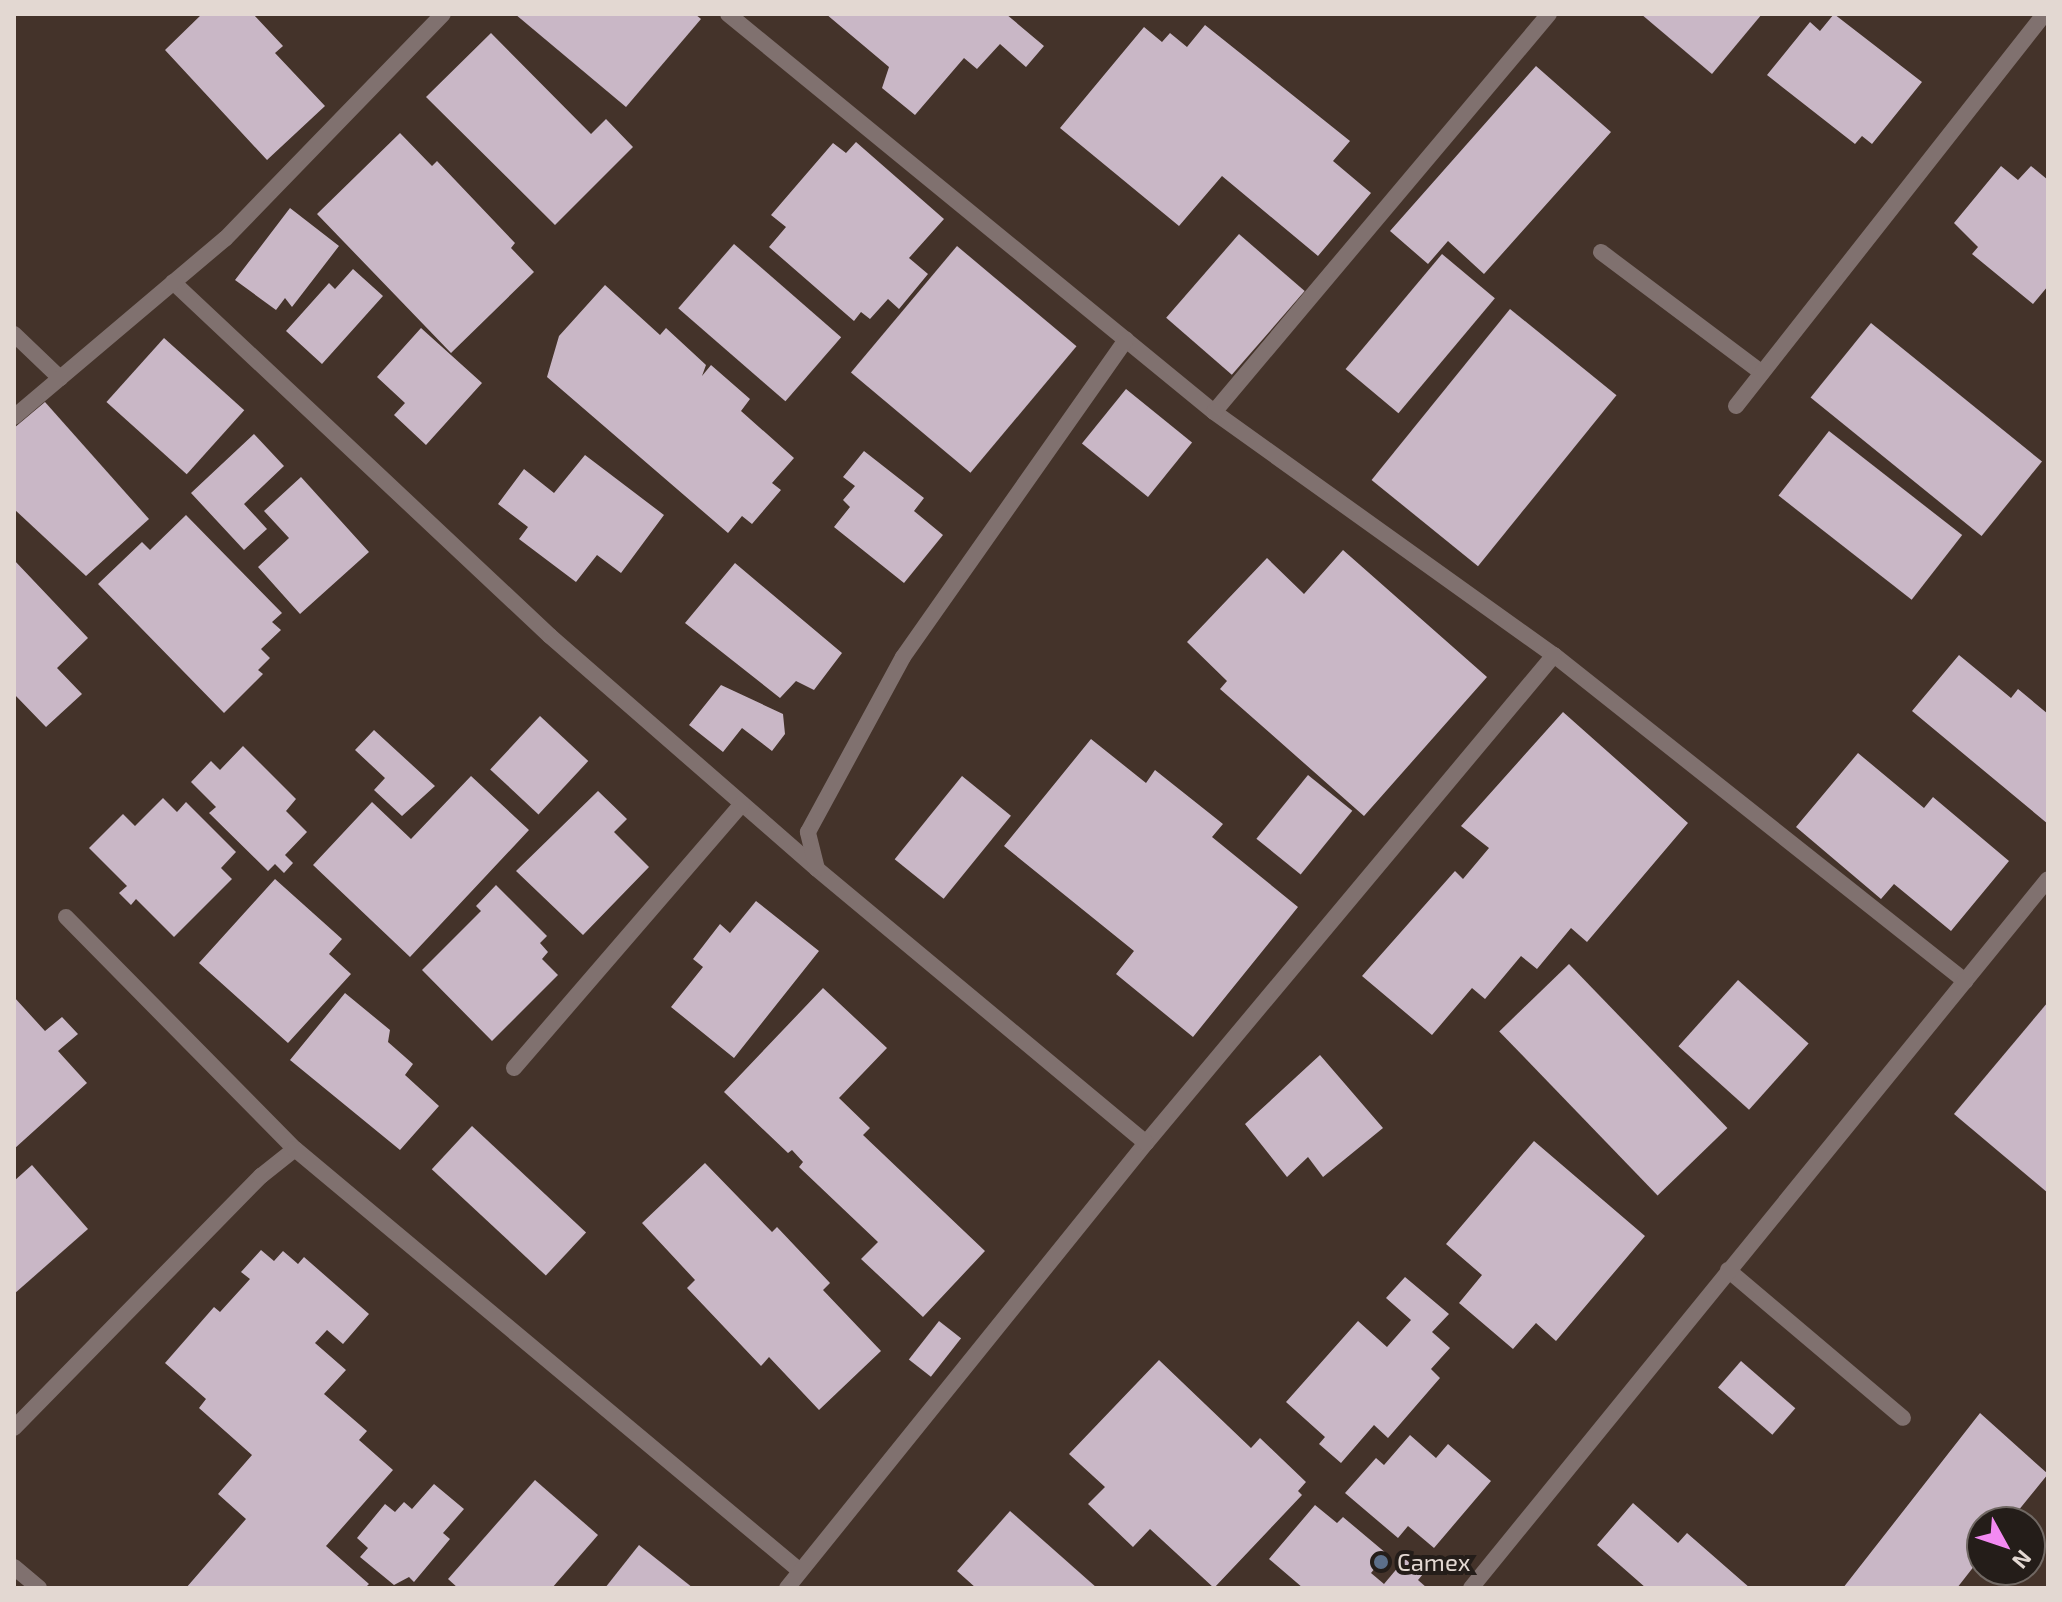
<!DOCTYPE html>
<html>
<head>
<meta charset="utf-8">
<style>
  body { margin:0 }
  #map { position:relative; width:2062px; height:1602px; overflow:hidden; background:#44332a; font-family:"Exo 2",sans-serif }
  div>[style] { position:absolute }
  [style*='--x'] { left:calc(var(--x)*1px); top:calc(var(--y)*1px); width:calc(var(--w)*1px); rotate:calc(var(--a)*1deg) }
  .building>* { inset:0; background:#c9b7c6; transform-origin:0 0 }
  .lane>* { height:16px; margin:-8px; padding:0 8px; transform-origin:8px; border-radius:8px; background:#80716f }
  .street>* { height:16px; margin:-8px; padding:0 8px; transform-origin:8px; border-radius:8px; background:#80716f }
  .dots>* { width:22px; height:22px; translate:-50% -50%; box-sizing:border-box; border:4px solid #241d19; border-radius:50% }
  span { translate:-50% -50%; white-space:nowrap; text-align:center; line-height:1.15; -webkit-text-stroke:8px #241d19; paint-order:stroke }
  .poi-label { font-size:24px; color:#e3d8d2 }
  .left { translate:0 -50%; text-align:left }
  .frame { position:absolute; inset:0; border:16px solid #e3d8d2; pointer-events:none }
  .north { position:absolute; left:1966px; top:1506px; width:80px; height:80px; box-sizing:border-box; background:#241d19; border:2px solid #706863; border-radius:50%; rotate:130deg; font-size:22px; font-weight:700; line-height:32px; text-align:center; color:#e3d8d2 }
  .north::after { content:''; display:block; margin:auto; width:28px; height:36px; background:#f38af2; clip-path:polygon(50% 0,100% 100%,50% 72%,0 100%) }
</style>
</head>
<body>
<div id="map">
  <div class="building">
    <div style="clip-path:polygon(202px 14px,253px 14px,283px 46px,275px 53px,325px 106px,267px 160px,165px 50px)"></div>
    <div style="clip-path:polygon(515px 14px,695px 14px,701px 19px,626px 107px)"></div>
    <div style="clip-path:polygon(826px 14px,1006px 14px,1044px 46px,1026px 67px,1000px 44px,977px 69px,964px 58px,915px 115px,882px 88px,889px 67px)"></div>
    <div style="clip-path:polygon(1641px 14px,1762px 14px,1712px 74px)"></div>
    <div style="clip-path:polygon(1834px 14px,1922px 82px,1872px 144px,1862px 136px,1855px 144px,1767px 75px,1810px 22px,1820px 31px)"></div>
    <div style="clip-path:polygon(1205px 25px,1350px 141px,1333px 161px,1371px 193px,1318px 256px,1222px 176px,1179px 226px,1060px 128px,1144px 27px,1162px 42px,1170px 33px,1187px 47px)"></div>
    <div style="clip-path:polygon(491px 33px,591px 134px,606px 119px,633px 147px,555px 225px,426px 97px)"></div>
    <div style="clip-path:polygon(1536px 66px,1611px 132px,1484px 274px,1448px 241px,1428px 264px,1390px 231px)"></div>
    <div style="clip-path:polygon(400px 133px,432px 166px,437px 161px,515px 243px,511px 248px,534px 272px,451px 353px,317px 214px)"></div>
    <div style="clip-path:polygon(856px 142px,944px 219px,909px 258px,928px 274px,899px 309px,888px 299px,870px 319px,861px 312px,854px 321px,769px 247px,786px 227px,771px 215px,833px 143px,846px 153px)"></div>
    <div style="clip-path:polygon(2001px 166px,2018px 180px,2031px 166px,2048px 180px,2048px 286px,2033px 304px,1972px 254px,1978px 247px,1954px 223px)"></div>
    <div style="clip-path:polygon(290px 208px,339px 246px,292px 307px,285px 298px,276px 310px,235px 280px)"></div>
    <div style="left:1239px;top:234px;width:87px;height:111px;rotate:41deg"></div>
    <div style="left:734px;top:244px;width:142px;height:85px;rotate:41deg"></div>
    <div style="left:957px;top:246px;width:156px;height:165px;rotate:40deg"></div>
    <div style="left:1442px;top:254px;width:69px;height:150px;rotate:40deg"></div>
    <div style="clip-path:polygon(353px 269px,383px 296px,322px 364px,286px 331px,329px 283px,335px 289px)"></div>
    <div style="clip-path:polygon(605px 285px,660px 335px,666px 328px,706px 365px,702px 376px,711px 365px,750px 399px,741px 411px,794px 458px,772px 483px,781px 490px,752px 524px,742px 516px,728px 533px,547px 377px,559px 336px)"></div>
    <div style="left:1510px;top:309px;width:137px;height:220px;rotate:39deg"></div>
    <div style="left:1871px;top:323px;width:220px;height:96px;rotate:39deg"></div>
    <div style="clip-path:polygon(421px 328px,482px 383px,426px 445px,394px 415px,405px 403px,377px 377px)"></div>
    <div style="left:164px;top:338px;width:108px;height:86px;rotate:42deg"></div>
    <div style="left:1126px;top:389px;width:85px;height:70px;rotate:39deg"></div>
    <div style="clip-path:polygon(45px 402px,149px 519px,86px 576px,14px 509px,14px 428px)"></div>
    <div style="left:1829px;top:431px;width:169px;height:82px;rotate:38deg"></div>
    <div style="clip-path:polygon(254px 434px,284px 466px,244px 504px,267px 529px,244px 550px,191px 493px)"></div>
    <div style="clip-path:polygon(864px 451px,924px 498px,914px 511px,943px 535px,904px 583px,834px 527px,850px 507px,843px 500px,855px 486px,843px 477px)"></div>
    <div style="clip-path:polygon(585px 455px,664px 515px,621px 573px,597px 555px,576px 582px,519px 539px,528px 527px,498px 504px,524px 469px,554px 493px)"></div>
    <div style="clip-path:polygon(301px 477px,369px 552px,300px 614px,258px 567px,289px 538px,264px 511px)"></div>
    <div style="clip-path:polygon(186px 515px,282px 613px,272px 622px,281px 630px,261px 649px,270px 658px,258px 670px,263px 674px,224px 713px,98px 584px,142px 542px,150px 550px)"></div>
    <div style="clip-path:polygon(1343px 550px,1487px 677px,1364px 816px,1220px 689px,1227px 681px,1187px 642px,1267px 558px,1304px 594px)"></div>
    <div style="clip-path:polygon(14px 560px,88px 638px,57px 668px,82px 694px,46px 727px,14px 694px)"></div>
    <div style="clip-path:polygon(735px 563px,842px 653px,814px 690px,796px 681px,780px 698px,685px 623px)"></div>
    <div style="clip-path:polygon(1959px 655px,2011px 698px,2018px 689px,2048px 714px,2048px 824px,1912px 711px)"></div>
    <div style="clip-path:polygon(721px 685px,783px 714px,785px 734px,772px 751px,742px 728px,723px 752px,689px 725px)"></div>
    <div style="clip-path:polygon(1563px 712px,1688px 823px,1587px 942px,1571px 928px,1537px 969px,1521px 956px,1485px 999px,1472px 988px,1432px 1035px,1362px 976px,1455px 871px,1463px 879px,1489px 848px,1461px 826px)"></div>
    <div style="left:540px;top:716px;width:66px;height:73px;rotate:43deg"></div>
    <div style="clip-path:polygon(374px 730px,435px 786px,402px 816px,374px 790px,385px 778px,355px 750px)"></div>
    <div style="clip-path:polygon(1091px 739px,1146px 783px,1155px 770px,1223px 824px,1212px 837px,1298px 907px,1193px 1037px,1116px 974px,1134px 951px,1004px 846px)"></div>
    <div style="clip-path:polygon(243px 746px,296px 799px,286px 811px,307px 832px,285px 855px,293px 863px,284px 873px,275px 864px,268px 871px,209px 813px,216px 807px,191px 782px,211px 761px,220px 770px)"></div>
    <div style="clip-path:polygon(1858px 753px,1924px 808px,1933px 797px,2009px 861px,1951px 931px,1894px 884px,1881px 899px,1796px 827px)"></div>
    <div style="left:1308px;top:775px;width:57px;height:82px;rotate:39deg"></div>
    <div style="clip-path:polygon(471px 776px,529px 830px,410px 957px,313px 865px,372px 802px,411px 839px)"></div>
    <div style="left:962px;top:776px;width:63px;height:107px;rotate:39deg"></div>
    <div style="clip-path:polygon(598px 791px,627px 819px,614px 832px,649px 867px,583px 935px,516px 871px)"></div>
    <div style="clip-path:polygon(163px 798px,177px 812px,186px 802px,236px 852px,221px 868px,232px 879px,174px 937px,136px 899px,131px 905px,119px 893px,127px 886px,89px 848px,123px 814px,135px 826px)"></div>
    <div style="clip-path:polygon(275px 879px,342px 939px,329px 954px,351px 974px,288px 1043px,199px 963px)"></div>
    <div style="clip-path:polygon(496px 885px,547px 936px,540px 943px,548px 952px,542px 959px,558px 975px,492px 1041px,422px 970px,481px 911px,476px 906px)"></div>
    <div style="clip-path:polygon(756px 901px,819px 951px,734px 1058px,671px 1007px,703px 967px,693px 959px,720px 924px,730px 933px)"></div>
    <div style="left:1569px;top:964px;width:228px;height:97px;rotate:46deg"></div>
    <div style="left:1738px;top:980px;width:95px;height:89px;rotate:42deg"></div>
    <div style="clip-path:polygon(823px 988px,887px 1048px,839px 1098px,870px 1128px,863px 1135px,985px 1251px,923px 1317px,861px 1259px,878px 1242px,799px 1167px,803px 1162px,792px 1150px,788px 1153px,724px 1092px)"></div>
    <div style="clip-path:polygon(345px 993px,390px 1030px,388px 1042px,413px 1064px,405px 1075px,439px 1106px,400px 1150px,290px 1060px)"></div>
    <div style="clip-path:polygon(14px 997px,45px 1031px,62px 1017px,78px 1034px,58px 1051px,87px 1083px,14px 1149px)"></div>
    <div style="clip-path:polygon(2048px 1002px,2048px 1193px,1954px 1114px)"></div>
    <div style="clip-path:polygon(1320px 1055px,1383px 1128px,1323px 1177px,1308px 1157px,1287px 1177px,1245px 1124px)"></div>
    <div style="left:472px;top:1126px;width:156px;height:59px;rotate:43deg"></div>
    <div style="clip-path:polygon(1534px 1141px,1645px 1236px,1556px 1341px,1536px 1323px,1513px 1349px,1459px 1303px,1482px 1275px,1446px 1244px)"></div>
    <div style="clip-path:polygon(705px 1163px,772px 1232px,777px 1227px,830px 1283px,823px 1290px,881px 1351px,819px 1410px,769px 1357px,761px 1366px,687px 1288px,695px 1280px,642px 1223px)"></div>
    <div style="clip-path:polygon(32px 1165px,88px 1229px,14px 1294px,14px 1181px)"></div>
    <div style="clip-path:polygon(261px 1250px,274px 1261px,283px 1251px,298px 1264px,304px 1257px,369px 1314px,343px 1344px,327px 1330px,315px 1343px,346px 1370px,324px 1394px,367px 1431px,359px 1440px,393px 1470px,326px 1546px,369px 1584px,365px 1588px,186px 1588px,246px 1519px,218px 1494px,252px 1455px,199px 1408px,206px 1399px,165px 1363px,214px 1307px,220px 1312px,250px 1279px,241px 1272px)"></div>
    <div style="clip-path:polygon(1405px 1277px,1449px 1314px,1432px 1332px,1450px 1348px,1431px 1369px,1440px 1378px,1388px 1438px,1374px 1425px,1341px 1463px,1319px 1444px,1325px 1437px,1286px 1402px,1358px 1321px,1387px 1347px,1411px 1320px,1386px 1298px)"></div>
    <div style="left:939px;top:1321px;width:28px;height:49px;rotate:38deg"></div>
    <div style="clip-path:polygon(1159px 1360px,1251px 1448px,1260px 1438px,1306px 1482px,1298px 1491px,1302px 1495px,1214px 1588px,1150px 1529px,1133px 1547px,1088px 1504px,1105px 1487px,1069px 1454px)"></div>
    <div style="left:1741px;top:1361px;width:72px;height:35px;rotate:41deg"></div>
    <div style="clip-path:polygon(1980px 1413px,2048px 1474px,2009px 1522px,1982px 1522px,1982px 1556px,1957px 1588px,1843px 1588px)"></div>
    <div style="clip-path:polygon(1410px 1435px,1436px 1458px,1448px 1444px,1491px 1481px,1434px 1548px,1408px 1526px,1398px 1538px,1345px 1493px,1376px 1458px,1384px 1465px)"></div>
    <div style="clip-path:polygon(535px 1480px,598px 1535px,552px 1588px,458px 1588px,448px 1579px)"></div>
    <div style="clip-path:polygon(434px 1484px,464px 1509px,443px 1533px,450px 1539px,414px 1582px,409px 1577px,394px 1585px,360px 1557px,368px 1548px,357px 1538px,385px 1504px,395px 1512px,404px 1502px,412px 1509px)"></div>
    <div style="clip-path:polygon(1633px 1503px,1678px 1543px,1687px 1533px,1750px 1588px,1646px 1588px,1597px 1545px)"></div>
    <div style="clip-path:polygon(1315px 1505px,1337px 1523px,1343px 1517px,1387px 1554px,1371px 1573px,1384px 1584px,1405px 1559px,1423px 1574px,1418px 1580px,1427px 1588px,1303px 1588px,1269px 1559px)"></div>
    <div style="clip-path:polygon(1010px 1511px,1097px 1588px,976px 1588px,957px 1571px)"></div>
    <div style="clip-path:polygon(639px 1545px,693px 1588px,605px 1588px)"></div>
  </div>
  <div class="lane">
    <div style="--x:1601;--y:252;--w:201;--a:36.9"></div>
    <div style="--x:1728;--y:1270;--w:229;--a:40.2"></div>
  </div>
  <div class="street">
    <div style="--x:728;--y:14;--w:628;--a:39.32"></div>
    <div style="--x:1214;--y:412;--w:418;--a:35.6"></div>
    <div style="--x:1554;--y:655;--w:525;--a:38.42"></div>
    <div style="--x:173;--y:282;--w:517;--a:43.2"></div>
    <div style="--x:550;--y:636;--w:354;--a:41.1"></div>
    <div style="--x:14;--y:334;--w:64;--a:43.7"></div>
    <div style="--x:1736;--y:406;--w:499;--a:-51.8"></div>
    <div style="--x:1214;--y:412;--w:520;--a:-49.91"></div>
    <div style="--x:14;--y:417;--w:276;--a:-40.2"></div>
    <div style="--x:225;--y:239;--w:313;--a:-45.9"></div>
    <div style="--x:66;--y:917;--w:326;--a:45.4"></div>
    <div style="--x:514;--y:1068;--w:349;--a:-49.2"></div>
    <div style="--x:1146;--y:1143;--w:636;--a:-50.1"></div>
    <div style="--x:14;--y:1428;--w:353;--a:-45.6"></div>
    <div style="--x:261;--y:1176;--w:43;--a:-38.5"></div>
    <div style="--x:295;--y:1149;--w:658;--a:39.88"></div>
    <div style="--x:14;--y:1567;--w:33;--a:40"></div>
    <div style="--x:787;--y:1588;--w:572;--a:-51.11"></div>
    <div style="--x:1146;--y:1143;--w:428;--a:-140.2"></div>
    <div style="--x:817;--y:869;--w:38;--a:-104"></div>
    <div style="--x:808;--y:832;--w:199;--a:-61.5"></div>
    <div style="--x:903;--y:657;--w:388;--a:-54.9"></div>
    <div style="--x:1471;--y:1588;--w:914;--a:-50.86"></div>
  </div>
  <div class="dots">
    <div style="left:1381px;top:1562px;background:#5c6f8a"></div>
  </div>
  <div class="poi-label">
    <span class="left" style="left:1397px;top:1562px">Camex</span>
  </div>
  <div class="frame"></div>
  <div class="north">N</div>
</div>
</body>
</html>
